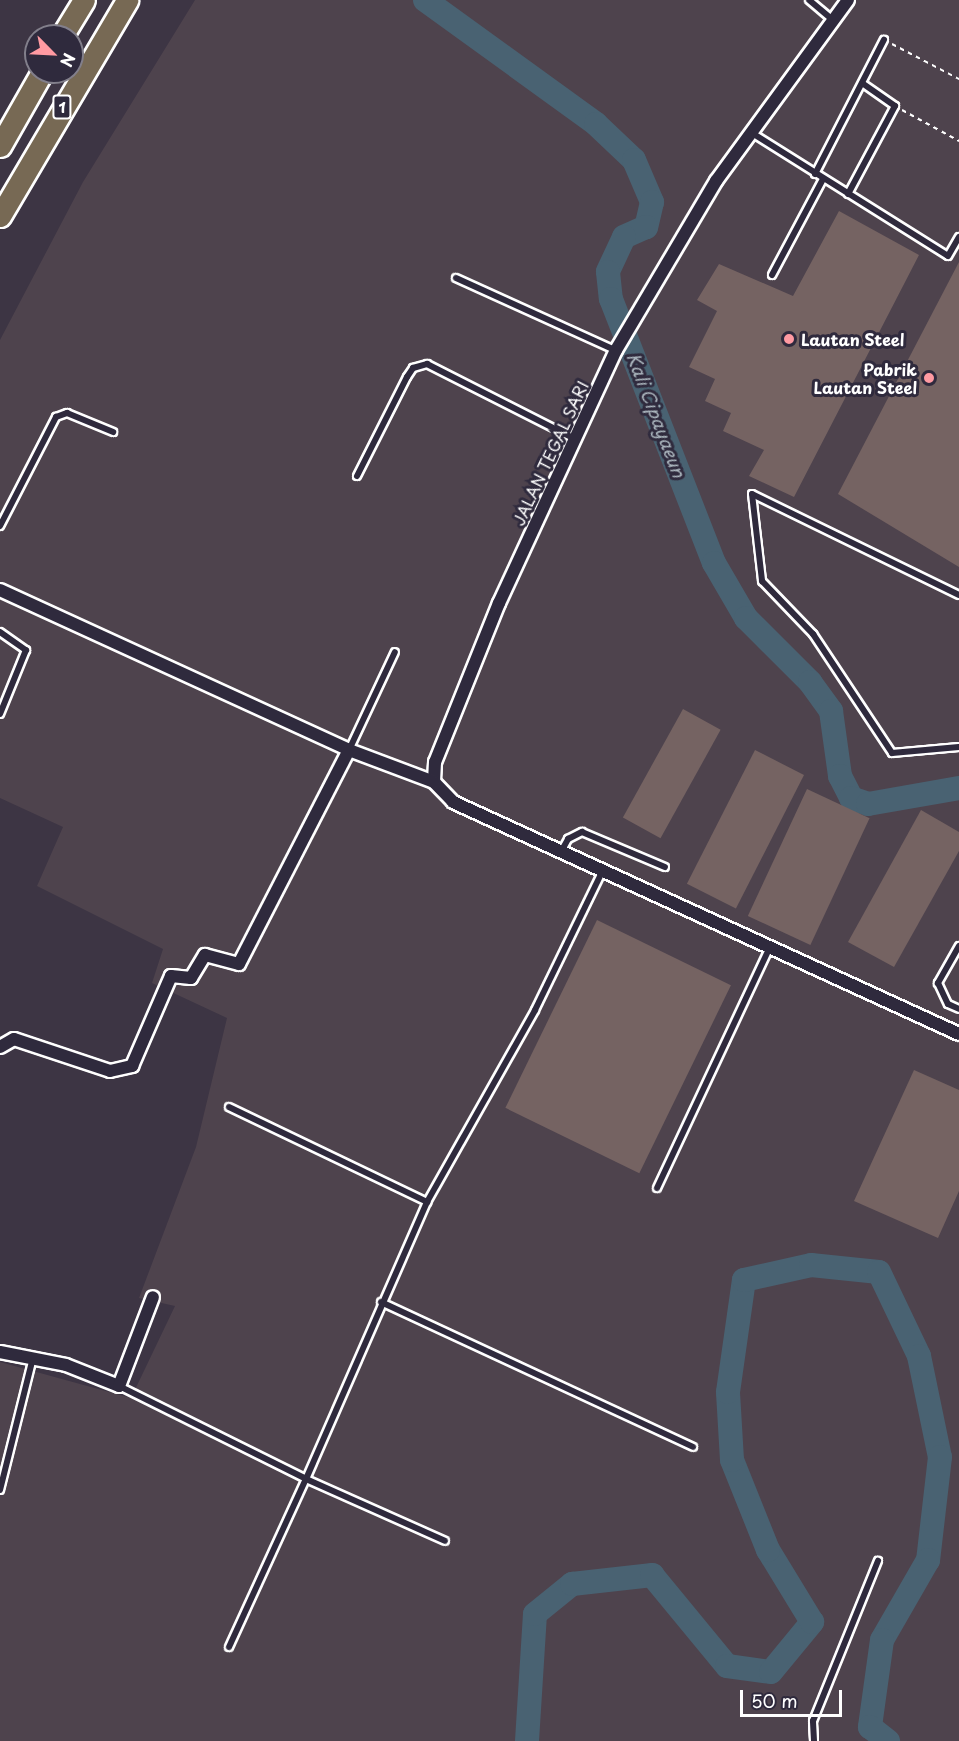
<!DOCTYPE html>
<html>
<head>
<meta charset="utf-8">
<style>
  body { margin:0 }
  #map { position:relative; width:959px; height:1741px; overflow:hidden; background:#3d3544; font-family:"Playpen Sans",sans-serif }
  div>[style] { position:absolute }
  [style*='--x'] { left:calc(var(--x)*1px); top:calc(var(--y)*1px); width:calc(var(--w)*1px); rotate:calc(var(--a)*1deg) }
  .built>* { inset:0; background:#4e434d }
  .river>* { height:24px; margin:-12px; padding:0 12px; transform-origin:12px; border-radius:12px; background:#496272 }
  .building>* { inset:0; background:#756362; transform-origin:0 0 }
  .path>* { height:2px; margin-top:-1px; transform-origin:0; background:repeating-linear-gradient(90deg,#fff 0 4.5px,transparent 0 9px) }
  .roads { filter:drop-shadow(2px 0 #fff) drop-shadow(-2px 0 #fff) drop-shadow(0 2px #fff) drop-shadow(0 -2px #fff) }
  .service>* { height:6px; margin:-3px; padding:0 3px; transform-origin:3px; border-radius:3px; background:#2f2a3d }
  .minor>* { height:12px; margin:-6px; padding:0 6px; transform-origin:6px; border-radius:6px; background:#2f2a3d }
  .motorway>* { height:21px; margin:-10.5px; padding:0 10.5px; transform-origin:10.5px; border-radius:10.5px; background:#776954 }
  .dots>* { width:16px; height:16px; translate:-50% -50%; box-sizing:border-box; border:3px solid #2f2a3d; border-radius:50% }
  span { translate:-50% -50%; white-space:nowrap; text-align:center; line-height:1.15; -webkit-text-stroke:6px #2f2a3d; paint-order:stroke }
  .shield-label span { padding:2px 4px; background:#2f2a3d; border:2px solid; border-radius:4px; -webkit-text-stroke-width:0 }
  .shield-label { font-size:15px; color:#fff; font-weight:700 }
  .poi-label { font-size:16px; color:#fff; font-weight:700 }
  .left { translate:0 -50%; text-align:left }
  .right { translate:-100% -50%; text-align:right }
  .street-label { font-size:16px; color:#fff }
  .water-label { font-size:18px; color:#adb8c0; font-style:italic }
  .north { position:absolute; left:24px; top:24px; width:60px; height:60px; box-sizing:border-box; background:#2f2a3d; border:2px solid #827f8b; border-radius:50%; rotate:114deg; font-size:16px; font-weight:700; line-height:24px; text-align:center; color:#fff }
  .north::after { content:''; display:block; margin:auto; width:21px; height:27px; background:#ff9aa2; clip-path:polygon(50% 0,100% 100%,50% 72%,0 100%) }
  .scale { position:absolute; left:740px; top:1690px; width:102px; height:27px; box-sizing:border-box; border:3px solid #fff; border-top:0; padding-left:8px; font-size:18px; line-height:21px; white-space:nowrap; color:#fff; -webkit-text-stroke:4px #2f2a3d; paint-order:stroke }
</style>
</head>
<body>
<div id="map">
  <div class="built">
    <div style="clip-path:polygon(195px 0,959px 0,959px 1741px,0 1741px,0 1362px,131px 1398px,175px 1306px,139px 1298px,196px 1147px,227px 1018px,152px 983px,163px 949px,37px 886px,63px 827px,0 798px,0 340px,83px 182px)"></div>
  </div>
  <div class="river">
    <div style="--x:425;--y:0;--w:211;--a:35.9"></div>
    <div style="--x:596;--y:124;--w:52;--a:43.5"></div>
    <div style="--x:634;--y:160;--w:46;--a:66.8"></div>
    <div style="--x:652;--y:202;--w:26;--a:103"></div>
    <div style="--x:646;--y:227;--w:24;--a:156"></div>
    <div style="--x:624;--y:237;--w:38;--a:115"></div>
    <div style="--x:608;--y:272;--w:27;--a:84"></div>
    <div style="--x:611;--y:299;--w:283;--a:68.7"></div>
    <div style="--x:714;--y:563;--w:64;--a:59.8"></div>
    <div style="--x:746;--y:618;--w:91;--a:45"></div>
    <div style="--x:810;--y:682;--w:36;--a:54"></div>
    <div style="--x:831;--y:711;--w:66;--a:82.1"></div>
    <div style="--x:840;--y:776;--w:25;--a:63"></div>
    <div style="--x:851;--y:798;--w:18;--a:19"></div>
    <div style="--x:868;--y:804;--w:92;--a:-10"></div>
    <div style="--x:527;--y:1741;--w:127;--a:-86.4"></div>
    <div style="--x:535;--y:1614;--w:48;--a:-39"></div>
    <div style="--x:572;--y:1584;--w:81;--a:-6.4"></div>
    <div style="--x:652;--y:1575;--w:118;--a:50.5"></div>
    <div style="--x:727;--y:1666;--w:44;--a:7.8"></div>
    <div style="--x:771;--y:1672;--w:65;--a:-50.6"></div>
    <div style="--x:812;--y:1622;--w:84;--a:-121.4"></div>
    <div style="--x:768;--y:1550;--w:97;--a:-111.8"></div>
    <div style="--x:732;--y:1460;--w:68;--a:-93.4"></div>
    <div style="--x:728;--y:1392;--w:113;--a:-81.9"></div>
    <div style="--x:744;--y:1280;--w:69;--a:-12.6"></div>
    <div style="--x:811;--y:1265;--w:68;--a:5.9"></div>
    <div style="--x:879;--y:1272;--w:93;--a:64.5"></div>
    <div style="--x:919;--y:1356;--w:103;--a:78.3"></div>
    <div style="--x:940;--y:1457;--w:104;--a:96.6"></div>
    <div style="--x:928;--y:1560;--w:92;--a:119.9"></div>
    <div style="--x:882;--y:1640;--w:88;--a:97.9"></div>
    <div style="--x:870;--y:1727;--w:23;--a:38"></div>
  </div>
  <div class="building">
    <div style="clip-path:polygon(839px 211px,919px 255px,794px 497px,749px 476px,764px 450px,723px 431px,731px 413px,705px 401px,715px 379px,689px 367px,717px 311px,697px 300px,719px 264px,793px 296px)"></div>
    <div style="clip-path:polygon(959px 262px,959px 567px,838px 494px)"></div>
    <div style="left:683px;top:709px;width:43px;height:124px;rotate:29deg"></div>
    <div style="left:755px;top:750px;width:55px;height:150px;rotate:27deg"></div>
    <div style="left:807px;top:789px;width:69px;height:140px;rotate:25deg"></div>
    <div style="clip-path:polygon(921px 810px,959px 832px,959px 851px,894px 967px,848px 942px)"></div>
    <div style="left:597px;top:920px;width:149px;height:209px;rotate:26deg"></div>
    <div style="clip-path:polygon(914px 1070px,959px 1090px,959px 1191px,938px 1238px,854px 1201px)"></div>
  </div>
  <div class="path">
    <div style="--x:892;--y:44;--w:76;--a:27.6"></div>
    <div style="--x:902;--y:110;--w:65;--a:28.5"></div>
  </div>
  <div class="roads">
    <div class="service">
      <div style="--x:809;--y:0;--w:31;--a:40"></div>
      <div style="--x:752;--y:133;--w:231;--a:32.1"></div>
      <div style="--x:948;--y:256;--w:22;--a:-60"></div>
      <div style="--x:815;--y:174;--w:151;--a:-62.8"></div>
      <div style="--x:848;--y:194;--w:100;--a:-61.9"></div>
      <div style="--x:895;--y:106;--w:40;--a:-145.1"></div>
      <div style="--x:772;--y:275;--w:109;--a:-62"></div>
      <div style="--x:456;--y:278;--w:175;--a:24.4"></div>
      <div style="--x:357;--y:476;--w:111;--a:-63.2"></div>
      <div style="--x:407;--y:377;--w:11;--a:-56"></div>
      <div style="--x:413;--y:368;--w:15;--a:-16"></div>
      <div style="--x:427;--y:364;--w:164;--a:26.9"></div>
      <div style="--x:0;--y:526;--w:123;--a:-62.8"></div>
      <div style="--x:56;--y:417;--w:12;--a:-20"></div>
      <div style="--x:67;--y:413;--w:50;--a:22.4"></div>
      <div style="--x:959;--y:595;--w:230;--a:-154"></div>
      <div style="--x:752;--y:494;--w:88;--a:83.4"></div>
      <div style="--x:762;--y:581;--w:74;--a:46.1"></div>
      <div style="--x:813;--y:634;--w:143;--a:56.4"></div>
      <div style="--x:892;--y:753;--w:67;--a:-5.1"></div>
      <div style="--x:0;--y:632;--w:32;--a:35"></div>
      <div style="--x:26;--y:650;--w:69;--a:112.1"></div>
      <div style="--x:349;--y:750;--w:108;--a:-64.9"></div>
      <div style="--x:562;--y:850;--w:13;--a:-61"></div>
      <div style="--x:568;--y:839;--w:16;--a:-27"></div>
      <div style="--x:582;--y:832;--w:90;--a:22.9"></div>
      <div style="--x:959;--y:946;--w:43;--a:119.6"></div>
      <div style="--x:938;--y:983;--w:23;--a:65"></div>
      <div style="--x:948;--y:1004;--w:12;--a:24"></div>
      <div style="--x:229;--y:1107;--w:220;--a:25.6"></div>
      <div style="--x:657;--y:1188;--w:266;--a:-64.9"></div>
      <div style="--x:381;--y:1302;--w:344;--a:24.9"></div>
      <div style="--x:119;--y:1386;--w:209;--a:26.4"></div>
      <div style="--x:306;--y:1479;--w:302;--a:-66.4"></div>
      <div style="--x:427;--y:1202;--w:220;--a:-60.6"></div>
      <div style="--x:535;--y:1010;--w:156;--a:-64.1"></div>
      <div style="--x:0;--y:1490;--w:136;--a:-76"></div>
      <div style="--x:229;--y:1647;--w:185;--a:-65.4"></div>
      <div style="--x:306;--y:1479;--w:152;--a:24"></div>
      <div style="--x:814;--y:1741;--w:20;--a:-93"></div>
      <div style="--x:813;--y:1721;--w:173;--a:-67.9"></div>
    </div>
    <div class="minor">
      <div style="--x:848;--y:0;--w:224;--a:126.1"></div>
      <div style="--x:716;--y:181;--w:196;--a:120.6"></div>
      <div style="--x:616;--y:350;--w:279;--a:114.8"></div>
      <div style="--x:499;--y:603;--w:171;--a:111.9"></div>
      <div style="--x:435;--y:762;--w:20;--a:93"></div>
      <div style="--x:434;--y:782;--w:28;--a:46"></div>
      <div style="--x:453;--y:802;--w:557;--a:24.63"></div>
      <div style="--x:0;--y:590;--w:384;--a:24.6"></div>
      <div style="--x:349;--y:750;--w:91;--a:20.6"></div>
      <div style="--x:0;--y:1047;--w:16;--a:-30"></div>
      <div style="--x:14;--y:1039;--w:101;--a:18.4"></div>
      <div style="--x:110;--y:1071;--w:23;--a:-13"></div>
      <div style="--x:132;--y:1066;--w:98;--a:-66.6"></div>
      <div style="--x:171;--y:976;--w:20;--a:6"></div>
      <div style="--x:191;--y:978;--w:27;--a:-59"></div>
      <div style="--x:205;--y:955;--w:35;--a:15"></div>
      <div style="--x:239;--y:964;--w:241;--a:-62.8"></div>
      <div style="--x:0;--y:1352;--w:67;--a:11.1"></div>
      <div style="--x:66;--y:1365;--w:57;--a:21.6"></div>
      <div style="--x:119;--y:1386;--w:95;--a:-69.1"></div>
    </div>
    <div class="motorway">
      <div style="--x:62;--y:36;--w:42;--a:-58.6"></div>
      <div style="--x:0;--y:146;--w:85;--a:-60.4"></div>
      <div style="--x:0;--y:216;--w:251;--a:-59.5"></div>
    </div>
  </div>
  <div class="dots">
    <div style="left:789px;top:339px;background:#ff9aa2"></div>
    <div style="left:929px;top:378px;background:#ff9aa2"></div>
  </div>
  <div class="shield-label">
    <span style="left:62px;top:107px">1</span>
  </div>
  <div class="poi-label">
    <span class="left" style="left:801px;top:339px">Lautan Steel</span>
    <span class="right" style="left:917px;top:378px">Pabrik<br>Lautan Steel</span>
  </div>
  <div class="street-label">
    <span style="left:550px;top:453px;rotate:-65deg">JALAN TEGAL SARI</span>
  </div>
  <div class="water-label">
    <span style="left:656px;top:415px;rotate:69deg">Kali Cipayaeun</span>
  </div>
  <div class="north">N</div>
  <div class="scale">50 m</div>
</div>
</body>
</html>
